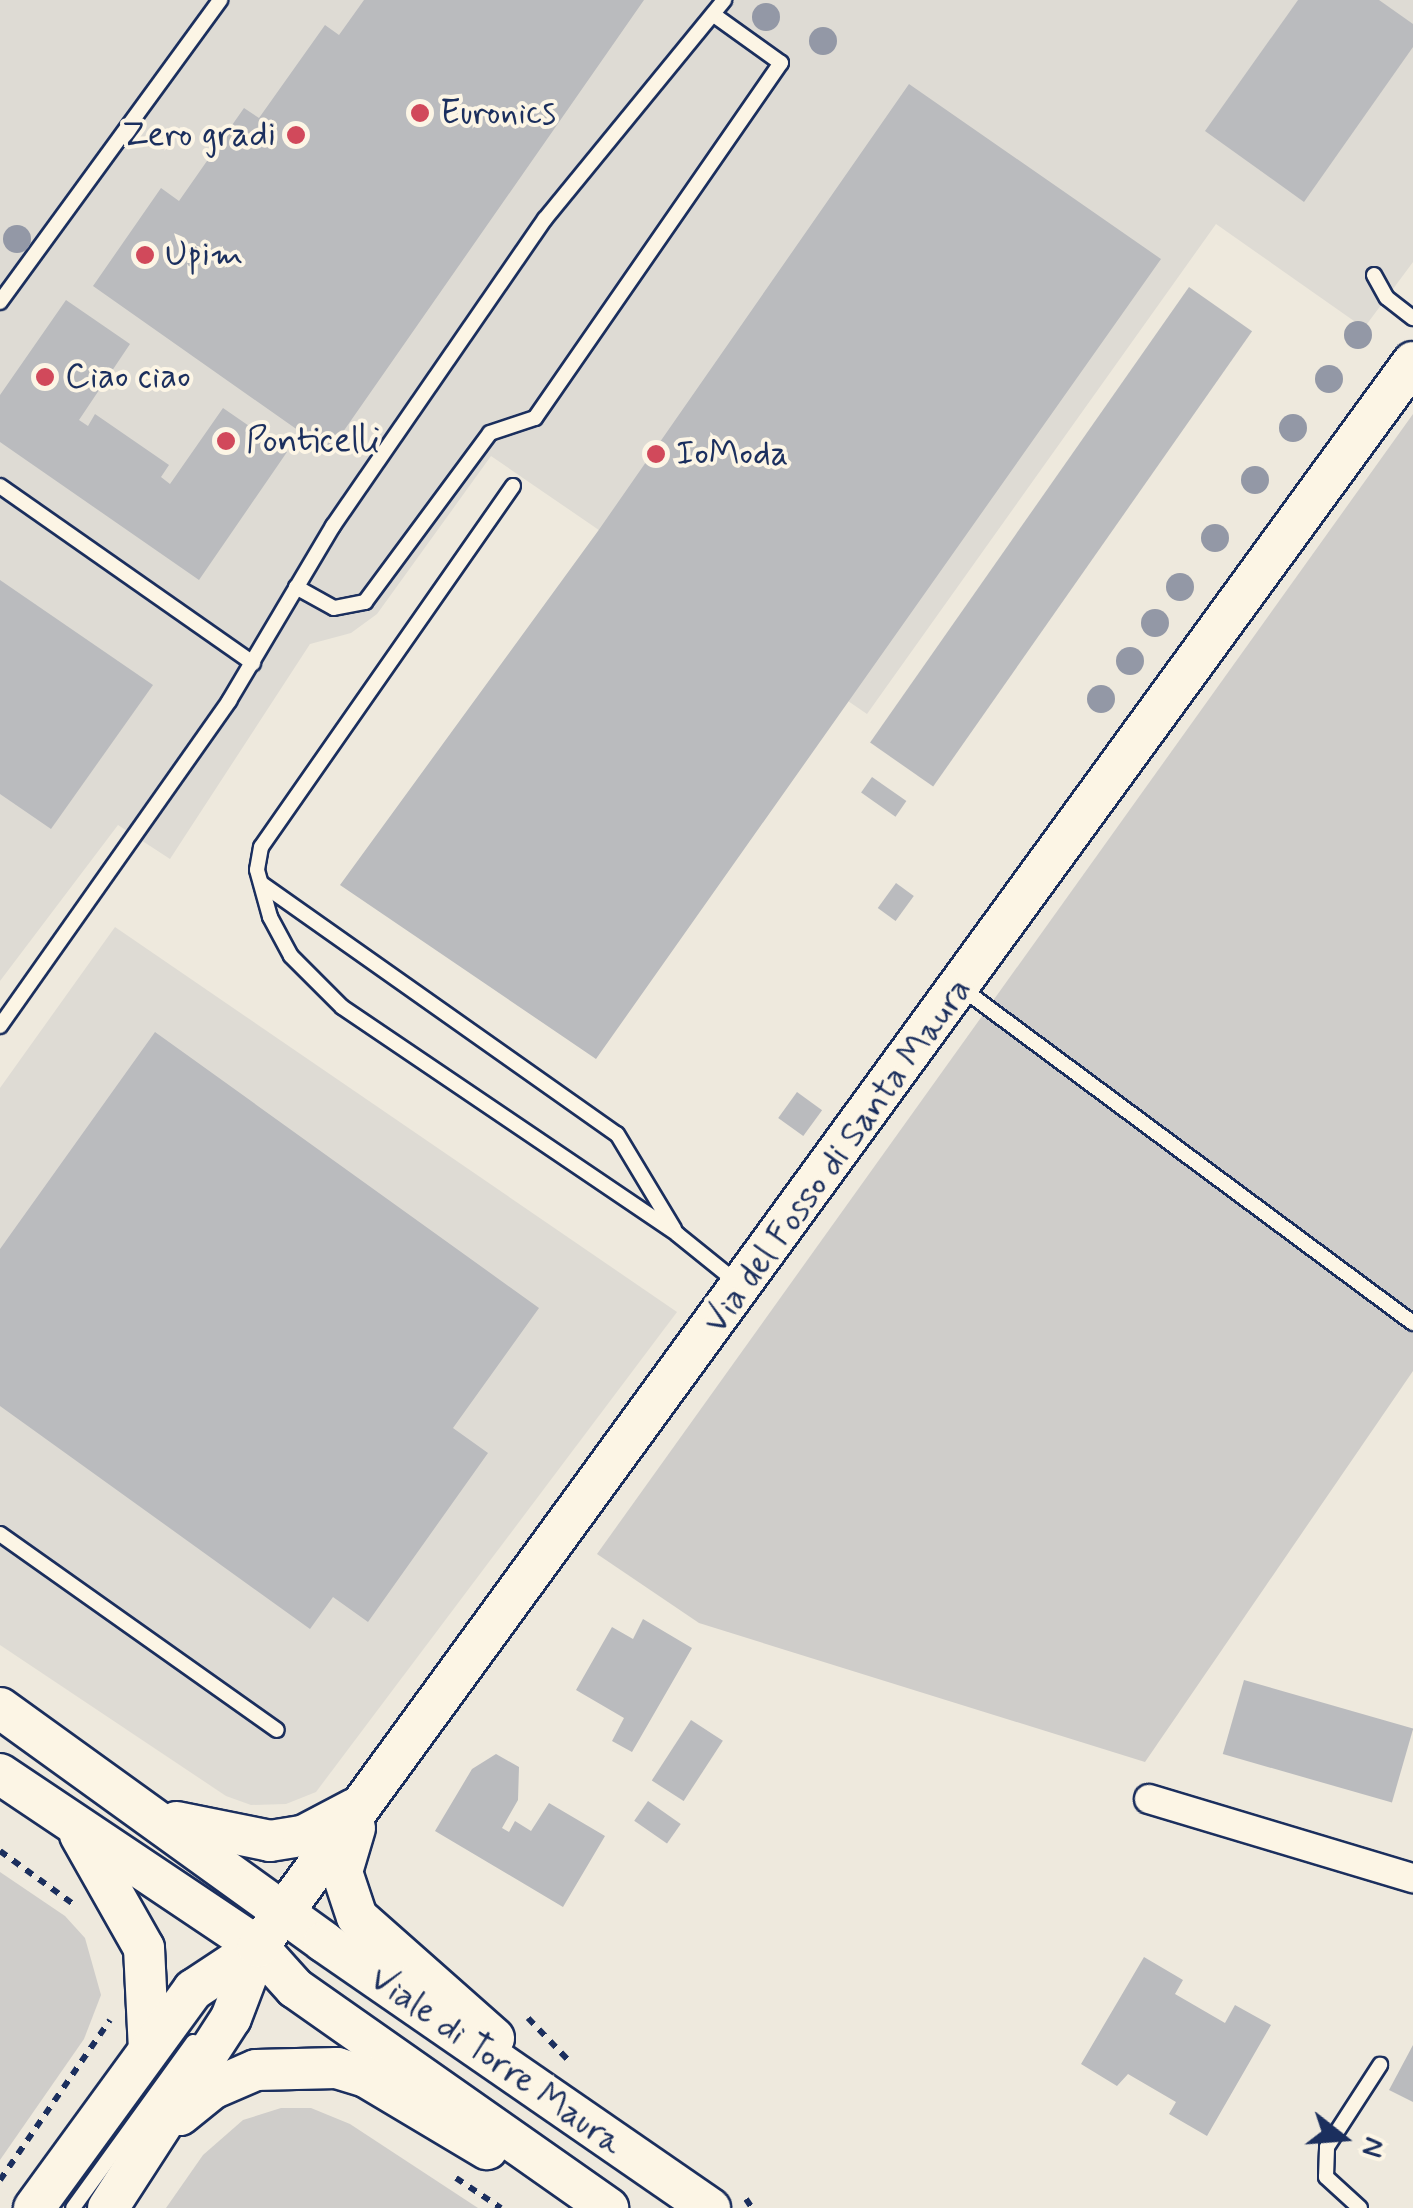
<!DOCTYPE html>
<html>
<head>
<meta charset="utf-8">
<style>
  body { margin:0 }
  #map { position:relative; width:1413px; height:2208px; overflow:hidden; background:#eee9dd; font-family:Mynerve,sans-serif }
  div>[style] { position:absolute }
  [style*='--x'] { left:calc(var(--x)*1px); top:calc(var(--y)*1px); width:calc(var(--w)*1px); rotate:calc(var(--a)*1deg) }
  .built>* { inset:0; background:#dedbd4 }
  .green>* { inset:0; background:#cfcdca }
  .building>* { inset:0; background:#babbbe; transform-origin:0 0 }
  .path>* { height:6px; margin-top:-3px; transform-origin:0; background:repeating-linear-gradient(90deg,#1b2f5e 0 8px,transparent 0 16px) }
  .roads { filter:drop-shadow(2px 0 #1b2f5e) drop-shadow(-2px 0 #1b2f5e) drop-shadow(0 2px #1b2f5e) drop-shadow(0 -2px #1b2f5e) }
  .lane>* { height:14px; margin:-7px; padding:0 7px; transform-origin:7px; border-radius:7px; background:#fcf5e5 }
  .street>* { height:28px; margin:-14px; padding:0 14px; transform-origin:14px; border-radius:14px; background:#fcf5e5 }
  .secondary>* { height:40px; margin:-20px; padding:0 20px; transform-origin:20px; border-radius:20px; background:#fcf5e5 }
  .trees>* { width:28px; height:28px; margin:-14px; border-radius:50%; background:#9398a6 }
  .dots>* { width:28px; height:28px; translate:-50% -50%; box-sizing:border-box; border:5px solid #fcf5e5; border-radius:50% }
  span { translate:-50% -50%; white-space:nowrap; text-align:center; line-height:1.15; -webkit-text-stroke:8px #fcf5e5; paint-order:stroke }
  .poi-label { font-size:35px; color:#1b2f5e }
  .left { translate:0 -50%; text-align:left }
  .right { translate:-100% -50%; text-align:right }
  .street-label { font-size:35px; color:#1b2f5e }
  .north { position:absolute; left:1293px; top:2088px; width:100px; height:100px; -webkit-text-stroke:8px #fcf5e5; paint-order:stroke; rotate:107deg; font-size:28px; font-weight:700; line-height:40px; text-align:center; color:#1b2f5e }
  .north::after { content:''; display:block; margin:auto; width:35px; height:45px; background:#1b2f5e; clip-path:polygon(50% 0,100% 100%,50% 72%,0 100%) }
</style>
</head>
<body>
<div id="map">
  <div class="built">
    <div style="clip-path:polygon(0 0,1413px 0,1413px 262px,1364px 328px,1216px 224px,867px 714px,491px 456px,377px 614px,351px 633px,310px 644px,170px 859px,118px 825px,0 981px)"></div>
    <div style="clip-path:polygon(115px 927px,677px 1312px,316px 1792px,286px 1804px,251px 1805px,226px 1796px,0 1645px,0 1088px)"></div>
  </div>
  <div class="green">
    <div style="clip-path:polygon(1413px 414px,1413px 1371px,1145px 1762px,699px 1623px,597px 1554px)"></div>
    <div style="clip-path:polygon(0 1872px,65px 1916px,85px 1938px,101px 1995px,84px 2039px,0 2160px)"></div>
    <div style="clip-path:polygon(281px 2108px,311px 2108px,350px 2124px,478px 2208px,166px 2208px,203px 2155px,243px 2120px)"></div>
  </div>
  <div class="building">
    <div style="clip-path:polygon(364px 0,644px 0,329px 452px,93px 286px,161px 188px,179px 201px,244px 108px,259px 118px,325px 25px,339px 35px)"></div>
    <div style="clip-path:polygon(1298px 0,1379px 0,1413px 24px,1413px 47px,1304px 202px,1205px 131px)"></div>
    <div style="clip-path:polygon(909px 84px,1161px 259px,596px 1059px,340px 885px,598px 531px)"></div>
    <div style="left:1189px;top:287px;width:77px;height:556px;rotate:35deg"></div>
    <div style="clip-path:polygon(66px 300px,130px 344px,79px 420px,88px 426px,95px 414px,169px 465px,161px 477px,170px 484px,223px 408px,287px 452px,199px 580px,0 442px,0 395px)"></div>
    <div style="clip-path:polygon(0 580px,153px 685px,51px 829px,0 794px)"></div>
    <div style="left:872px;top:777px;width:42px;height:19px;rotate:35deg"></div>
    <div style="left:896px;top:883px;width:22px;height:31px;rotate:36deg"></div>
    <div style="clip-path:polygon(155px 1032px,539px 1308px,453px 1428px,488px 1453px,368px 1622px,333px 1597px,310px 1629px,0 1406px,0 1249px)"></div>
    <div style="left:797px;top:1092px;width:31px;height:32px;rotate:36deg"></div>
    <div style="clip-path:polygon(643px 1619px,692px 1648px,632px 1752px,612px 1741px,624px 1718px,576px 1690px,612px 1627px,633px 1639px)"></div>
    <div style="left:1244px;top:1680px;width:176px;height:77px;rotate:16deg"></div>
    <div style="left:691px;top:1720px;width:38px;height:72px;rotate:33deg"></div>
    <div style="clip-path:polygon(496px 1754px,519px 1767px,518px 1800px,502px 1828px,509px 1832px,515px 1821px,531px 1831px,549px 1803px,605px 1836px,563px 1907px,435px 1831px,472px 1769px)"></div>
    <div style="left:648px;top:1801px;width:40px;height:24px;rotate:35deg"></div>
    <div style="clip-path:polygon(1144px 1957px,1183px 1980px,1175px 1994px,1225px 2023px,1235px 2005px,1271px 2025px,1207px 2136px,1169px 2114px,1176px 2102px,1128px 2074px,1117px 2086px,1081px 2064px)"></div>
    <div style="clip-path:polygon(1413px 2045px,1413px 2102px,1389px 2090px)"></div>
  </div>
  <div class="path">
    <div style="--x:0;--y:1851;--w:94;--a:35.9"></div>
    <div style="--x:528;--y:2018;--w:62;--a:46.3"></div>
    <div style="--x:456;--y:2178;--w:54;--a:33.7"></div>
    <div style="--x:0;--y:2180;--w:194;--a:-55.5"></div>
    <div style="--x:746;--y:2199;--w:11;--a:56"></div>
  </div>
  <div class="roads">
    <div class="lane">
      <div style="--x:1374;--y:275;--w:26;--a:61"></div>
      <div style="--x:1387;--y:298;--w:33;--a:38"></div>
      <div style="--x:0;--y:302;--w:374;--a:-53.9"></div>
      <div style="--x:0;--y:486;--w:309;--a:35"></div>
      <div style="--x:513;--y:486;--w:440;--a:124.9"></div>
      <div style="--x:261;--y:847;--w:23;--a:100"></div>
      <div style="--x:257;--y:870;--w:49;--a:74.5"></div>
      <div style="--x:270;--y:917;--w:44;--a:61.7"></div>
      <div style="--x:291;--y:956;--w:72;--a:45"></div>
      <div style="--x:342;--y:1007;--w:405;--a:34.1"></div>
      <div style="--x:677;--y:1234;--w:80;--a:38.9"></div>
      <div style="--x:296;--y:587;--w:43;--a:28.9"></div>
      <div style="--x:334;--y:608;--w:32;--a:-11"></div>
      <div style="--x:365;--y:602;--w:210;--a:-53.5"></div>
      <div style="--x:490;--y:433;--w:47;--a:-18.4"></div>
      <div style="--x:535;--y:418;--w:432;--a:-55.3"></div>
      <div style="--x:781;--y:63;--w:82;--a:-144.4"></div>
      <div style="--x:262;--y:884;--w:434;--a:35.2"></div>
      <div style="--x:617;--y:1134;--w:111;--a:59"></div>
      <div style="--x:960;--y:987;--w:564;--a:36.57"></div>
      <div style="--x:0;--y:1026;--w:398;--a:-54.8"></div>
      <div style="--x:229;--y:701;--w:204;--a:-59.3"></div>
      <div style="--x:333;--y:526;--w:373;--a:-55.4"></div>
      <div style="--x:545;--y:219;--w:283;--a:-50.7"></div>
      <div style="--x:0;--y:1534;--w:339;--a:35.3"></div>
      <div style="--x:73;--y:2208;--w:205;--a:-54.1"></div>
      <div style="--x:1360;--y:2208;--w:46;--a:-137.6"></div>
      <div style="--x:1326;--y:2177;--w:30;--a:-88"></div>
      <div style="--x:1327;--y:2147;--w:98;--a:-57.1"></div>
    </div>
    <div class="street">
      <div style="--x:1149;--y:1799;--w:276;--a:16.7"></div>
    </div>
    <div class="secondary">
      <div style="--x:0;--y:1708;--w:400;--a:35.8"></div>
      <div style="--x:324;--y:1942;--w:469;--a:34.6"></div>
      <div style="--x:0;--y:1774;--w:311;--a:33.8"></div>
      <div style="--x:258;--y:1947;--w:55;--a:47.9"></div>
      <div style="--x:295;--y:1988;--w:383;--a:35.1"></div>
      <div style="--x:177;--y:1822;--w:95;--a:11.5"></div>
      <div style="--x:270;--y:1841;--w:33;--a:-9"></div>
      <div style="--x:303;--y:1836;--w:58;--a:-27.9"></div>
      <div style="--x:355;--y:1828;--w:46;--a:106.5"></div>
      <div style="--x:342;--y:1872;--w:47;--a:71.6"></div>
      <div style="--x:357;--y:1917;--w:183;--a:41.5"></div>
      <div style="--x:80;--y:1835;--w:130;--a:60.5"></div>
      <div style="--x:144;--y:1948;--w:101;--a:87.2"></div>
      <div style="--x:180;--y:2115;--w:41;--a:-39.1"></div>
      <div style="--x:212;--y:2089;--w:48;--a:-23.4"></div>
      <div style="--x:256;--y:2070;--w:81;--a:-1.4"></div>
      <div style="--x:337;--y:2068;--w:30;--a:17"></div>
      <div style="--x:366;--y:2077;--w:141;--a:30.8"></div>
      <div style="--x:34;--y:2208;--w:270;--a:-53.9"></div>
      <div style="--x:193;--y:1990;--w:78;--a:-33.5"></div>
      <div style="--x:108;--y:2208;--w:226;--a:-57.1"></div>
      <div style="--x:231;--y:2018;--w:76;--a:-69.2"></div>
      <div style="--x:258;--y:1947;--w:1961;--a:-53.92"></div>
    </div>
  </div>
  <div class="trees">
    <div style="left:766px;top:17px"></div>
    <div style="left:823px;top:41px"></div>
    <div style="left:17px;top:239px"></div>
    <div style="left:1358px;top:335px"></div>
    <div style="left:1329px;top:379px"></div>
    <div style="left:1293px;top:428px"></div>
    <div style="left:1255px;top:480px"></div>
    <div style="left:1215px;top:538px"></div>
    <div style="left:1180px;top:587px"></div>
    <div style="left:1155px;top:623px"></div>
    <div style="left:1130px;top:661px"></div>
    <div style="left:1101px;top:699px"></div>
  </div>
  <div class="dots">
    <div style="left:420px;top:113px;background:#d1495b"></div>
    <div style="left:296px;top:135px;background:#d1495b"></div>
    <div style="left:145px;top:255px;background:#d1495b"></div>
    <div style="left:45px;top:377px;background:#d1495b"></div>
    <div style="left:226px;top:441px;background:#d1495b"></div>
    <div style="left:656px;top:454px;background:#d1495b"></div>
  </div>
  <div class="poi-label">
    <span class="left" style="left:440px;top:113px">Euronics</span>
    <span class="right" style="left:276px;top:135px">Zero gradi</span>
    <span class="left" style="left:165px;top:255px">Upim</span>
    <span class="left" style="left:65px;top:377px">Ciao ciao</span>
    <span class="left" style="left:246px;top:441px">Ponticelli</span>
    <span class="left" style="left:676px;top:454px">IoModa</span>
  </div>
  <div class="street-label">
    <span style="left:838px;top:1156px;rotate:-54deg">Via del Fosso di Santa Maura</span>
    <span style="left:496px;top:2061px;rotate:35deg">Viale di Torre Maura</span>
  </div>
  <div class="north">N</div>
</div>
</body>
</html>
